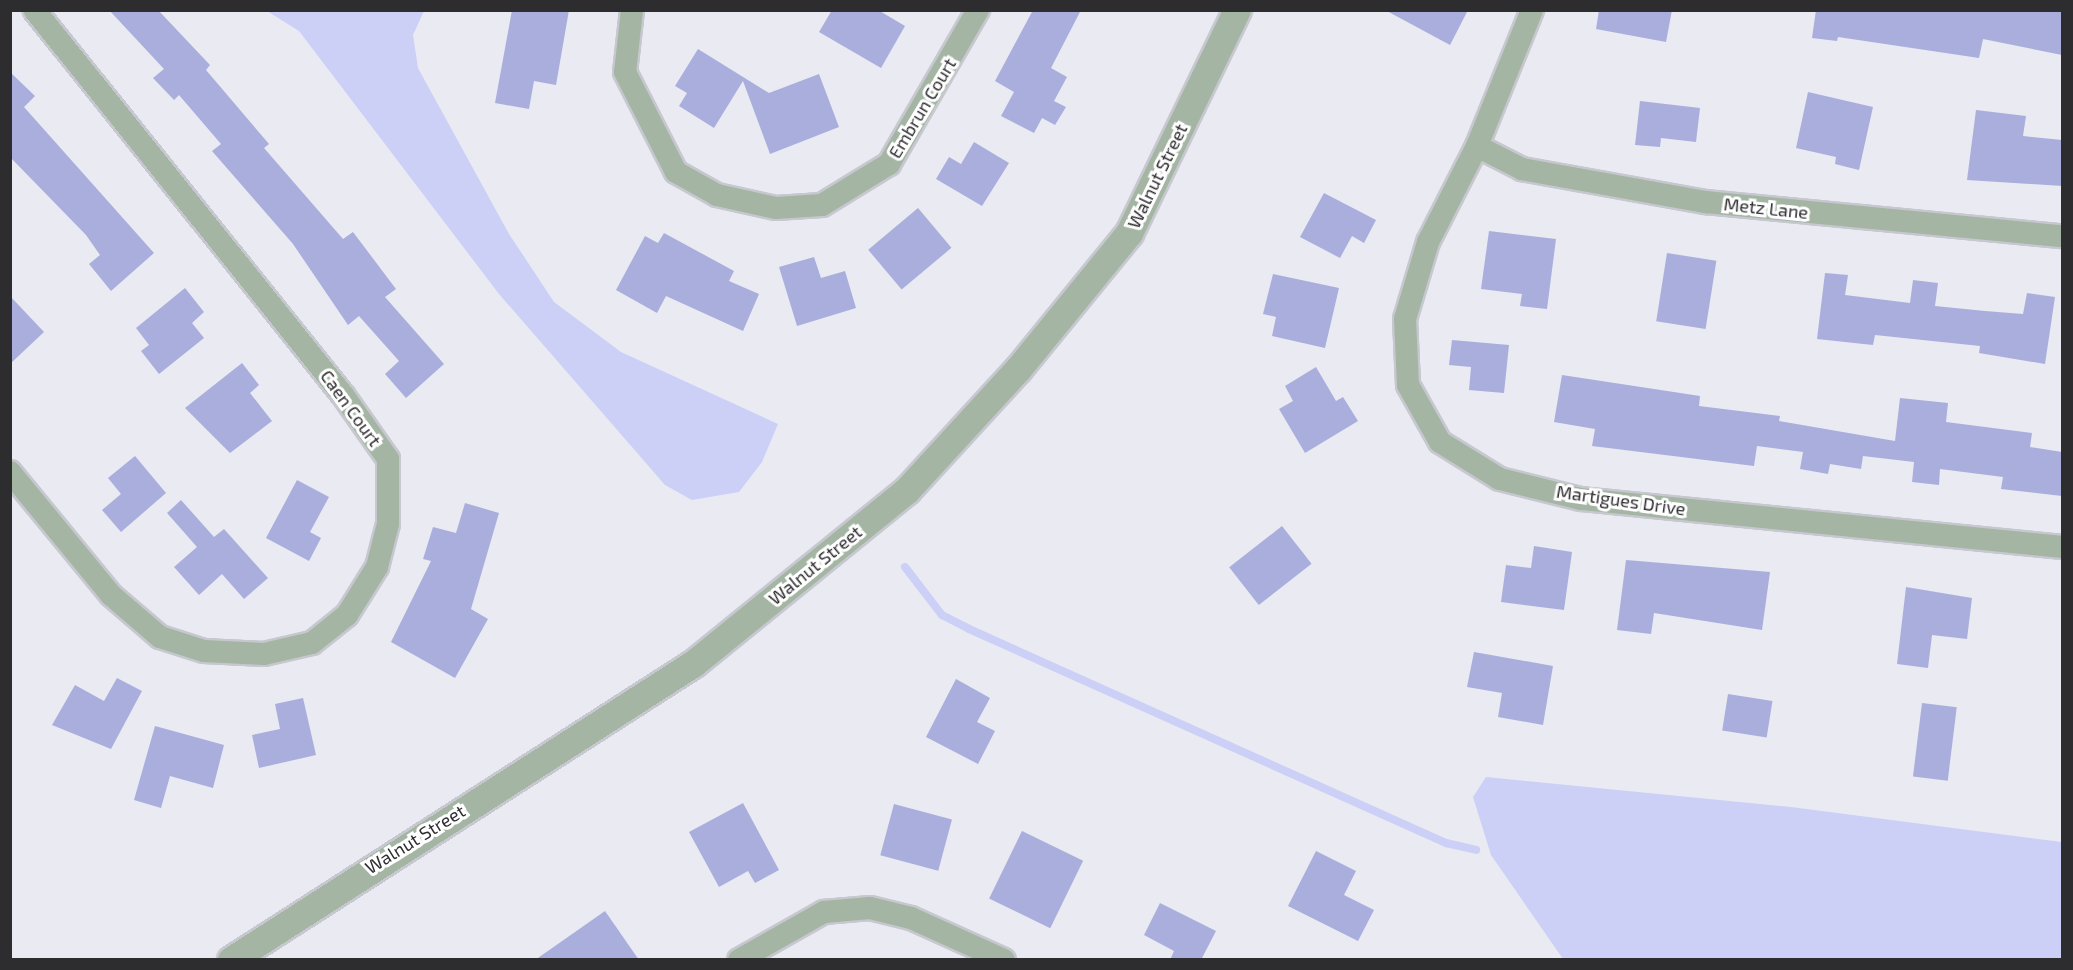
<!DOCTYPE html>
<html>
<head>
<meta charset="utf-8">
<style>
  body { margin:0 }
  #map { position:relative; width:2073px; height:970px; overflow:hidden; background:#e9eaf2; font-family:"Exo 2",sans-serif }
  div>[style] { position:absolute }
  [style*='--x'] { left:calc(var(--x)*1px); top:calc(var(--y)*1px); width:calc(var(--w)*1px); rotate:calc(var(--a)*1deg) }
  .water>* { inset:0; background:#ccd0f7 }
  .stream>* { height:8px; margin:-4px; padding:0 4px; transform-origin:4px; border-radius:4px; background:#ccd0f7 }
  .building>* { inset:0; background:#aaaedd; transform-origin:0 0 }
  .roads { filter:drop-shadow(2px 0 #c7c8cf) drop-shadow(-2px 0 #c7c8cf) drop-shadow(0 2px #c7c8cf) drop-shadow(0 -2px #c7c8cf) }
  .minor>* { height:22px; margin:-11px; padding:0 11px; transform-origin:11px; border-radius:11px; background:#a4b5a4 }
  .tertiary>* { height:27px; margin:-13.5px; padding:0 13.5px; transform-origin:13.5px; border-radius:13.5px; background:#a4b5a4 }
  span { translate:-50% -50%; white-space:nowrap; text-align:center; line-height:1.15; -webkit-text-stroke:6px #fff; paint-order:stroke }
  .street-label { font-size:18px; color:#2d2d30 }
  .frame { position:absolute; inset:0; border:12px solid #2d2d30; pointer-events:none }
</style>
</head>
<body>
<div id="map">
  <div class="water">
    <div style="clip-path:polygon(267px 11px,424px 11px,413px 35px,418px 68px,509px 234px,554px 302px,621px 352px,778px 424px,762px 462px,739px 492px,692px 500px,665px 485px,499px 294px,299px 31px)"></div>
    <div style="clip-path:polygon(1486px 777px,1791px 807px,2062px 842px,2062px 959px,1563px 959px,1491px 855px,1473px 797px)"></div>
  </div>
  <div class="stream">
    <div style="--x:905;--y:567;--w:61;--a:52.4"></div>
    <div style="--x:942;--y:615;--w:30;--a:27"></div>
    <div style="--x:969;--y:629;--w:523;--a:24.16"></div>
    <div style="--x:1446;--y:843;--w:31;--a:13"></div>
  </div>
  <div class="building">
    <div style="clip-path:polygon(109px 10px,158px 10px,210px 65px,206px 70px,269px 144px,264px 148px,343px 239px,353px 232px,396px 289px,385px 297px,444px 364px,406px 398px,385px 374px,399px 361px,359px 316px,348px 325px,293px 244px,212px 151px,221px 144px,179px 95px,174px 100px,153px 78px,164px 69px)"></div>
    <div style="clip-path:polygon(512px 10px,569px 10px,556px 85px,534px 81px,529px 109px,495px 103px)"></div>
    <div style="clip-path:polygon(832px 10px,878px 10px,905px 26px,881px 68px,819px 32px)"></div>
    <div style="clip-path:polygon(1033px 10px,1081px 10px,1051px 68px,1067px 77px,1054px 101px,1066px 107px,1055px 125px,1042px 118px,1034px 133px,1001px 116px,1014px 92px,995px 81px)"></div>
    <div style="clip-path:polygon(1385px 10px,1468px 10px,1450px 45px)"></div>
    <div style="clip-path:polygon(1599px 10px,1672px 10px,1666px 42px,1596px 29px)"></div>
    <div style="clip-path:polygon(1816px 10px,2062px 10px,2062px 55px,1983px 39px,1979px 58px,1838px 37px,1837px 41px,1812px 38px)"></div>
    <div style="clip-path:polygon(698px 49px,769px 93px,819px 74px,839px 127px,770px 154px,743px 81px,714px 128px,679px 106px,687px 93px,675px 86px)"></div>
    <div style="clip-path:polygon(10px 72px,35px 96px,24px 107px,154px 253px,111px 291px,89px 264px,100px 255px,86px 235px,10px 157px)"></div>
    <div style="clip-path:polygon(1808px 92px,1873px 107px,1859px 170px,1835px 164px,1836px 157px,1796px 148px)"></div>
    <div style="clip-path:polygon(1640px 101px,1700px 108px,1696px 142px,1661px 138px,1660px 147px,1635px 145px)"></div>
    <div style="clip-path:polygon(1976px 110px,2026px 116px,2023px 136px,2062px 140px,2062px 186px,1967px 180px)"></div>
    <div style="clip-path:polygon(974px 142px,1009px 163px,982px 206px,936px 179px,949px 157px,961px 164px)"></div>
    <div style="clip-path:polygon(1324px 193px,1376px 220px,1364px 243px,1352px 236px,1340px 258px,1300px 237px)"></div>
    <div style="left:918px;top:208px;width:52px;height:65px;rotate:50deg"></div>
    <div style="clip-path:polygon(1489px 231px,1556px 239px,1547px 309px,1520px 306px,1522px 294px,1481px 289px)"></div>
    <div style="clip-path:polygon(664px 233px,734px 271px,729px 281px,759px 294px,743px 331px,666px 296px,657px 313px,616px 290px,645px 236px,658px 243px)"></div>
    <div style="left:1667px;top:253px;width:50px;height:69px;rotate:9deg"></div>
    <div style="clip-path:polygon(814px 257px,821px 278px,845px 271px,856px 308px,797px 326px,779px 267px)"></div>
    <div style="clip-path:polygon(1825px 273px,1848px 275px,1845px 295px,1910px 303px,1913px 280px,1938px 283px,1935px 306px,1985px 311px,2023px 314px,2027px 293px,2055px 297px,2045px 364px,1979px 353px,1980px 346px,1875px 335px,1873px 345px,1817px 339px)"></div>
    <div style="clip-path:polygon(1273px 274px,1339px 288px,1325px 348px,1272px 336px,1276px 317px,1263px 314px)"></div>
    <div style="clip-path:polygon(185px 288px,204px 312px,192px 323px,204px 338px,159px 374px,141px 351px,149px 345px,136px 328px)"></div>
    <div style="clip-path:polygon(10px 296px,44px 332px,10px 364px)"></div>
    <div style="clip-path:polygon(1452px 340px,1509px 345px,1504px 393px,1469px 390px,1471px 367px,1449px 365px)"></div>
    <div style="clip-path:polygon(242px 363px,259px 385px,250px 393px,272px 421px,230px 453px,185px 408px)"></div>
    <div style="clip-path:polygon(1316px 367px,1336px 401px,1343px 397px,1358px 421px,1305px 453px,1279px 409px,1293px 401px,1285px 386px)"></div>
    <div style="clip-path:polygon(1562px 375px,1700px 396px,1699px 406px,1780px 416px,1779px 421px,1895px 441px,1900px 398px,1948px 403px,1946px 422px,2032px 433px,2030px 447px,2062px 452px,2062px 496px,2001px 489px,2003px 477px,1940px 469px,1939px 485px,1912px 482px,1914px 462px,1863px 456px,1861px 469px,1830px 464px,1828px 474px,1800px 469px,1803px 452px,1757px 446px,1754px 466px,1592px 446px,1595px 429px,1554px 422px)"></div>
    <div style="clip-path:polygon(135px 456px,166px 493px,121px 532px,102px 510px,121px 494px,108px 478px)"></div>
    <div style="clip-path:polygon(297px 480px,329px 497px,310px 532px,321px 538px,309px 561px,266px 538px)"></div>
    <div style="clip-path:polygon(181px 500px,214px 537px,224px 529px,268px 578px,244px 599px,222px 574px,199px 595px,174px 567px,197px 547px,167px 513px)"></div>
    <div style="clip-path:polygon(465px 503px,499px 513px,471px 609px,488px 619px,455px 678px,391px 642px,431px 561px,423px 559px,433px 527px,456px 533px)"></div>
    <div style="left:1282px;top:526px;width:48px;height:67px;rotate:52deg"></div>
    <div style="clip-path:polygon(1534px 546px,1572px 552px,1564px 610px,1501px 602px,1506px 565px,1531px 568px)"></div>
    <div style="clip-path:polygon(1626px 560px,1770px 572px,1762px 630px,1654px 613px,1651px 634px,1617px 630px)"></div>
    <div style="clip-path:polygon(1906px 587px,1972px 598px,1967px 639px,1932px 635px,1928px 668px,1897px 664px)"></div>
    <div style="clip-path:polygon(1474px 652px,1553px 666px,1543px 725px,1498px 717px,1502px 693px,1467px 687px)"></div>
    <div style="clip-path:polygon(117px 678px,142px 691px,111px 749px,52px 725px,75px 685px,104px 701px)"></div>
    <div style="clip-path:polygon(956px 679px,990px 698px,977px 722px,995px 731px,978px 764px,926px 737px)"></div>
    <div style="left:1728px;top:694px;width:45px;height:37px;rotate:9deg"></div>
    <div style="clip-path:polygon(303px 698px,316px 755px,259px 768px,252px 735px,280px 729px,275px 704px)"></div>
    <div style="left:1922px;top:703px;width:35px;height:74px;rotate:7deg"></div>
    <div style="clip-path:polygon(155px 726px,224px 745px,213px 788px,170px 776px,161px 808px,134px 800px)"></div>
    <div style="clip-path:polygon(743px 803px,779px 870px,755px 883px,748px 871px,719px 887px,689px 832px)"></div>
    <div style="left:894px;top:804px;width:60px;height:53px;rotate:15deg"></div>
    <div style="left:1022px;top:831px;width:68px;height:75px;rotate:26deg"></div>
    <div style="clip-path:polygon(1316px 851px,1356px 871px,1344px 895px,1374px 910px,1358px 941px,1288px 906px)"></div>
    <div style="clip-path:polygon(1160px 903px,1216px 931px,1201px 960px,1170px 960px,1174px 951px,1144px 935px)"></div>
    <div style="clip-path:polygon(605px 911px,639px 960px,535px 960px)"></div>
  </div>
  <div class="roads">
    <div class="minor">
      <div style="--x:632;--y:10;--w:62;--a:96.4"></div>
      <div style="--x:625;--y:72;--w:112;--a:63"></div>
      <div style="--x:676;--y:172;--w:47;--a:29.3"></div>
      <div style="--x:717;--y:195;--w:60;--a:12.4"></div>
      <div style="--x:776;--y:208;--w:46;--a:-3.7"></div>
      <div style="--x:822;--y:205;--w:79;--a:-31.5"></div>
      <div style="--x:889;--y:164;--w:178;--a:-60"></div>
      <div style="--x:1532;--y:10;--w:147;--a:112"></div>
      <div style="--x:1477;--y:146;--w:108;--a:117"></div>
      <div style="--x:1428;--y:242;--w:80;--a:106.6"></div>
      <div style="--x:1405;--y:319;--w:66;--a:87.4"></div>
      <div style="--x:1408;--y:385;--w:65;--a:60.7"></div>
      <div style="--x:1440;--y:442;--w:70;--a:31.7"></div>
      <div style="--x:1500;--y:479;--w:83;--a:13.9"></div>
      <div style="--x:1581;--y:499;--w:483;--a:5.7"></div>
      <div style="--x:1477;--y:146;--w:51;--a:27.1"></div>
      <div style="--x:1522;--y:169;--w:187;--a:10.2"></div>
      <div style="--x:1706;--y:202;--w:358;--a:5.5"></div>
      <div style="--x:10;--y:472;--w:159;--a:50.6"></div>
      <div style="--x:111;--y:595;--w:65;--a:40.6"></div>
      <div style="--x:160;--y:637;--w:46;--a:17.7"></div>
      <div style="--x:204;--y:651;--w:60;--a:2.9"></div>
      <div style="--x:264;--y:654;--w:49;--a:-12.9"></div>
      <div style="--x:312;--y:643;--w:45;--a:-38.7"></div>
      <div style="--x:347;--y:615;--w:57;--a:-58"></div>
      <div style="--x:377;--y:567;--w:44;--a:-75.7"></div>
      <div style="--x:388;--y:524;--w:65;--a:-90"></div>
      <div style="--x:388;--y:459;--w:78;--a:-125.1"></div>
      <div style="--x:343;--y:395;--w:493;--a:-128.7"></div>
      <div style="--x:739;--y:960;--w:98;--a:-29.5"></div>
      <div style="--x:824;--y:912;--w:46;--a:-5"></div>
      <div style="--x:870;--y:908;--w:42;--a:13.7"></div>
      <div style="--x:911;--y:918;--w:102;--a:24.3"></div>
    </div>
    <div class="tertiary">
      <div style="--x:231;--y:960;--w:550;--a:-32.68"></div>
      <div style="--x:694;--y:663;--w:274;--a:-39.1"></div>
      <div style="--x:907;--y:490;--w:164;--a:-47.5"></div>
      <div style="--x:1018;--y:369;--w:176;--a:-50.8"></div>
      <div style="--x:1129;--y:233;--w:248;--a:-64.2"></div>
    </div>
  </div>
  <div class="street-label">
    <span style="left:922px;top:108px;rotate:-59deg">Embrun Court</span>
    <span style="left:1157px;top:176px;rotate:-64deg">Walnut Street</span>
    <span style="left:1766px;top:208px;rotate:6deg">Metz Lane</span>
    <span style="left:351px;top:408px;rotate:54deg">Caen Court</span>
    <span style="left:1621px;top:500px;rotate:8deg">Martigues Drive</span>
    <span style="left:815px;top:565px;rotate:-39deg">Walnut Street</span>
    <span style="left:415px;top:839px;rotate:-32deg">Walnut Street</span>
  </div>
  <div class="frame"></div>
</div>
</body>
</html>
